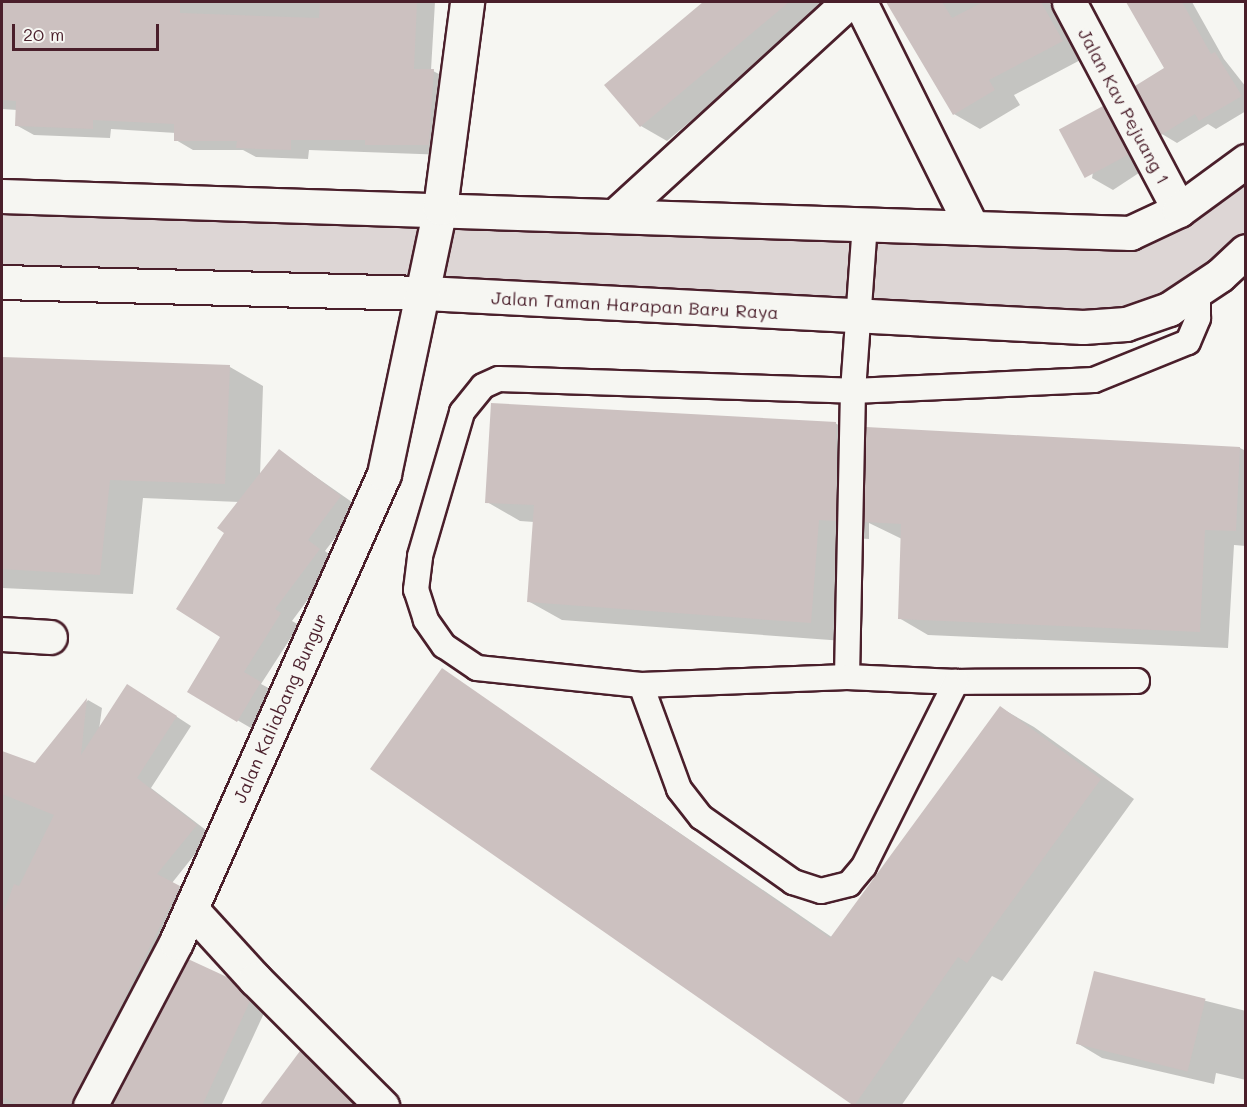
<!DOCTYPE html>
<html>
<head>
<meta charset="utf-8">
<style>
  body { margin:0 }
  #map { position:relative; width:1247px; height:1107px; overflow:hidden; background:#f6f6f2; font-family:Mali,sans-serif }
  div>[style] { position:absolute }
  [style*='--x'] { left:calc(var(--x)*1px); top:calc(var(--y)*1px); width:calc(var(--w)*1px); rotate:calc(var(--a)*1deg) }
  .green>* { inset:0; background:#ddd6d5 }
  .shadow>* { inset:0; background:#0003 }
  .building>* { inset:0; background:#ccc1c0; transform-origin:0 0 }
  .roads { filter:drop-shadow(2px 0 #4a1f2b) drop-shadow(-2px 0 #4a1f2b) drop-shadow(0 2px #4a1f2b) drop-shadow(0 -2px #4a1f2b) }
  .lane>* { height:24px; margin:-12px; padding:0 12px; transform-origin:12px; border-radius:12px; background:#f6f6f2 }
  .street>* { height:33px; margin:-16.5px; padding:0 16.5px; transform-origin:16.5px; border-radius:16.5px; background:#f6f6f2 }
  .secondary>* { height:33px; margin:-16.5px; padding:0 16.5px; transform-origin:16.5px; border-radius:16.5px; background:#f6f6f2 }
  span { translate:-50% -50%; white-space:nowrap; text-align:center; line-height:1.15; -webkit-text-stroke:6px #f6f6f2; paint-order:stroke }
  .street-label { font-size:18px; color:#4a1f2b }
  .frame { position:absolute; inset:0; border:3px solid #4a1f2b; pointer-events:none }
  .scale { position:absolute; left:12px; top:24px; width:147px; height:27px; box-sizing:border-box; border:3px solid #4a1f2b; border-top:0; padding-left:8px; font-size:18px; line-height:21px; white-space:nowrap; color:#4a1f2b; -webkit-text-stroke:4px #f6f6f2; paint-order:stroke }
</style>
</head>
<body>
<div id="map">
  <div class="green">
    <div style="clip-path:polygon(1245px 161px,1245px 246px,1126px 324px,2px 282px,2px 193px,1130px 233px)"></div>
  </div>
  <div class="shadow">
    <div style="clip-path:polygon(2px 2px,435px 2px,431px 70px,451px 80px,447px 155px,309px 150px,308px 159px,256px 157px,243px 150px,193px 150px,176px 140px,176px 133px,111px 129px,110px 138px,34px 135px,16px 125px,17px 110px,2px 109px)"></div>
    <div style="clip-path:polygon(705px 2px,832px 2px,667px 141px,641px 126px,606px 85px)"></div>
    <div style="clip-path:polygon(888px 2px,1058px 2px,1088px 56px,1014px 95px,1020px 105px,980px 129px,954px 114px)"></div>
    <div style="clip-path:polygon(1149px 2px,1192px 2px,1224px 59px,1246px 87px,1246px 111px,1216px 129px,1208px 124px,1177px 143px,1162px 134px,1166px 68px,1133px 10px)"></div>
    <div style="clip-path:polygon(1103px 108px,1123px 120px,1148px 167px,1113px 190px,1092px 178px)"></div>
    <div style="clip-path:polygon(2px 358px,230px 367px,263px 386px,260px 476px,279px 451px,359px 507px,325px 551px,337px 560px,292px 621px,299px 625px,261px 684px,278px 693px,256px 731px,189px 692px,223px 637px,226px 533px,239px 502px,143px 498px,133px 594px,2px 588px)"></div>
    <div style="clip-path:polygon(835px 423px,868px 442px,868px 429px,1240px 448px,1246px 451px,1246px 546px,1234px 545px,1228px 648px,928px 635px,899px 618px,902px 539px,869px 523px,869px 539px,852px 538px,844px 641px,562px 620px,528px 601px,534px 522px,520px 521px,487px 502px)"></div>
    <div style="clip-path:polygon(442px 670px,833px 938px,1001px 708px,1034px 727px,1134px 799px,1002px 981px,992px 976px,901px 1106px,856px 1106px,372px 768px)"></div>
    <div style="clip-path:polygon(142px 694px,191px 726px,151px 788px,211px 834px,172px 883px,194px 895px,88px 1106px,2px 1106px,2px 752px,35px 765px,88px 700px,102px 708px,99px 730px)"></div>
    <div style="clip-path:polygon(189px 961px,243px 987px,265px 1011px,221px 1106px,111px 1106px)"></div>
    <div style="clip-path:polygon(1095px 973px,1246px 1011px,1246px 1080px,1216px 1073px,1214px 1084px,1102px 1058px,1077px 1043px)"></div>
    <div style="clip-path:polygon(301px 1053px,317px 1062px,360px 1106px,261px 1106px)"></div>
  </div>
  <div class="building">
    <div style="clip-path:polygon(2px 2px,180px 3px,180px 13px,319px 18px,320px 2px,417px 2px,414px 69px,434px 69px,429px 145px,365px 145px,365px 140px,291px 140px,291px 150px,236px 148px,237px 141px,174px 141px,174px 124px,93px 120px,93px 129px,15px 126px,16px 101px,2px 100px)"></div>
    <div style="clip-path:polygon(703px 2px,789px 2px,640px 127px,604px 85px)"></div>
    <div style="clip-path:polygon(886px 2px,942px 2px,952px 18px,983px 2px,1041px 2px,1063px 41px,989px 80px,995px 90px,953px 115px)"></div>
    <div style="clip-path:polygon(1126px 2px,1182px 2px,1211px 54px,1215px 52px,1242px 96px,1199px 121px,1195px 114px,1161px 135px,1135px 86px,1164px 68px)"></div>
    <div style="left:1103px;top:106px;width:55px;height:50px;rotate:62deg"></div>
    <div style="clip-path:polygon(2px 357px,230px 365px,225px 484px,110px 480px,100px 575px,2px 569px)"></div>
    <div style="clip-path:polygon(491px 403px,836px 422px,836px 521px,819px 520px,811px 623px,527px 602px,534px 505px,485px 503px)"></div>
    <div style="clip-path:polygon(866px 427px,1240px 447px,1236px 531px,1205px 530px,1200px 632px,898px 619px,901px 524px,864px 522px)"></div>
    <div style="clip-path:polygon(279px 449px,341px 496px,308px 540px,320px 549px,275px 609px,281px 613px,244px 672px,261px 682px,237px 722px,187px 692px,220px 637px,176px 609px,224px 533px,217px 528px)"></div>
    <div style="clip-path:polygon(442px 668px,830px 938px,1000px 706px,1101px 779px,967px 963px,958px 957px,854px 1106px,370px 769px)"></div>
    <div style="clip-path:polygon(127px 684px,177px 716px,137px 778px,197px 825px,157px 874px,180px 886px,71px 1106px,21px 1106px,2px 1097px,2px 916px,14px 884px,19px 886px,54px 815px,2px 794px,2px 751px,35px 763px,87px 698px,81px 755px)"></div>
    <div style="clip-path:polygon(188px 959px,227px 977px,250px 1001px,202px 1106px,111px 1106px)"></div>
    <div style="left:1094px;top:971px;width:115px;height:75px;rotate:14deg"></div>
    <div style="clip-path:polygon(300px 1051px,355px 1106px,259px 1106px)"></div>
  </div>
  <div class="roads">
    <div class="lane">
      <div style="--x:847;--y:677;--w:286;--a:-88.8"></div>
      <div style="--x:853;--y:391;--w:166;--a:-85.9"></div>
      <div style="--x:1137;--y:681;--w:181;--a:179.7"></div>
      <div style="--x:956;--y:682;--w:109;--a:-177.4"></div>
      <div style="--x:847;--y:677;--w:206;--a:177.8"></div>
      <div style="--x:641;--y:685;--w:165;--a:-174.1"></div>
      <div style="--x:477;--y:668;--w:40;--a:-146"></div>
      <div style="--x:444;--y:646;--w:32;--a:-125"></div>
      <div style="--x:426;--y:620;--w:32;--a:-108"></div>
      <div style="--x:416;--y:590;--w:34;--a:-83"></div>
      <div style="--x:420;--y:556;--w:150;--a:-73.7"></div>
      <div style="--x:462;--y:412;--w:33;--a:-51"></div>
      <div style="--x:483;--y:386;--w:17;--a:-24"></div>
      <div style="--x:499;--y:379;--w:354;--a:1.9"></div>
      <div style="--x:853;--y:391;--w:241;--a:-2.6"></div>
      <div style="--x:1094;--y:380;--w:101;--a:-22"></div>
      <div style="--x:1188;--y:342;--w:26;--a:-67"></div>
      <div style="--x:1198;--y:318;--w:30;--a:-90"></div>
      <div style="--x:641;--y:685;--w:111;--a:69.9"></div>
      <div style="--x:679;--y:789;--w:36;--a:52"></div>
      <div style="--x:701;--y:817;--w:113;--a:35.2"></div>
      <div style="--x:793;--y:882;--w:29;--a:18"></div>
      <div style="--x:821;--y:891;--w:29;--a:-14"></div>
      <div style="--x:849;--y:884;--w:23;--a:-50"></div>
      <div style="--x:864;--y:866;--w:206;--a:-63.4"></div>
    </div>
    <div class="street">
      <div style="--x:860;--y:2;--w:252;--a:63.6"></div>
      <div style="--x:1069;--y:2;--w:235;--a:62.1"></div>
      <div style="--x:617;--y:214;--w:314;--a:-42.5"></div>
      <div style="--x:2;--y:634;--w:48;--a:3.6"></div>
      <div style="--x:191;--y:909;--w:95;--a:47.6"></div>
      <div style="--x:255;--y:979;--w:180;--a:45"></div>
    </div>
    <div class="secondary">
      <div style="--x:2;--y:196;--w:1129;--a:1.88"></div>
      <div style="--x:1130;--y:233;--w:54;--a:-25.1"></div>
      <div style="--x:1179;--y:210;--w:83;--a:-36.2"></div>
      <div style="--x:2;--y:282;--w:423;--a:1.5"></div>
      <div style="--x:425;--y:293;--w:659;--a:2.96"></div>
      <div style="--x:1083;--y:327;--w:43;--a:-4"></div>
      <div style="--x:1126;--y:324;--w:46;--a:-19.2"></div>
      <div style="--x:1169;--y:309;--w:61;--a:-33.7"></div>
      <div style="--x:1220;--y:275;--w:35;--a:-43"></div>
      <div style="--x:90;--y:1106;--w:185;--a:-62.3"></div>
      <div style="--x:176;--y:942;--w:512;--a:-66.04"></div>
      <div style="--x:384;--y:474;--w:272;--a:-78.1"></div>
      <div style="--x:440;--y:208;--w:208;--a:-82.5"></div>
    </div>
  </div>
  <div class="street-label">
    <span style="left:1124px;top:106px;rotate:62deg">Jalan Kav Pejuang 1</span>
    <span style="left:635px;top:305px;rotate:3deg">Jalan Taman Harapan Baru Raya</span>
    <span style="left:280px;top:708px;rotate:-66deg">Jalan Kaliabang Bungur</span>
  </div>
  <div class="frame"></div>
  <div class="scale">20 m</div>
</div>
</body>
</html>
